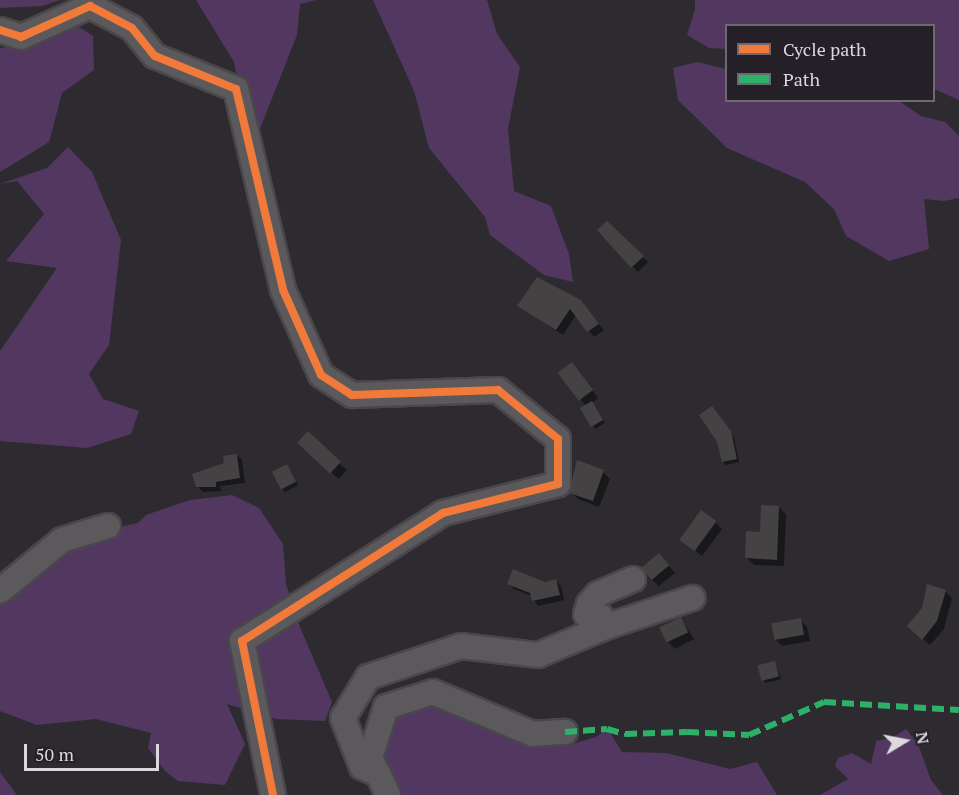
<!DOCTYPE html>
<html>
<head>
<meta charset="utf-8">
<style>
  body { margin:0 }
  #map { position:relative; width:959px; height:795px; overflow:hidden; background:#2e2b30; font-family:"PT Serif",serif }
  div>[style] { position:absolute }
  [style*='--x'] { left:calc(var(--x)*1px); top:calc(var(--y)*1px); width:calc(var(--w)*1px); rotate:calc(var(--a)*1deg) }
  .green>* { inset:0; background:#523760 }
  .shadow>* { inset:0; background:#0007; transform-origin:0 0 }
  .building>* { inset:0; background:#444242; transform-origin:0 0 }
  .roads { filter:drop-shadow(2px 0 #49474b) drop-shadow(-2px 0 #49474b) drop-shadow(0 2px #49474b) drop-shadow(0 -2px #49474b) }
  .minor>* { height:24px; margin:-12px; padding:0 12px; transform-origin:12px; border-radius:12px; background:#5b595c }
  .quiet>* { height:6px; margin-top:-3px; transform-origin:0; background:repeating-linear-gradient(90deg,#2db169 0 12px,transparent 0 18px) }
  .cycleway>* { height:8px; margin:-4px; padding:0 4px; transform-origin:4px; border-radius:4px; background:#f17a3a }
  span { translate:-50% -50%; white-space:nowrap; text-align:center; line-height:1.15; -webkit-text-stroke:6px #251f28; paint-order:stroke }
  .legend { position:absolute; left:725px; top:24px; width:210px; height:78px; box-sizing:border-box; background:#251f28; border:2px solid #6e6971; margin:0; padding:8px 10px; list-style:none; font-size:18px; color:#dcd8de }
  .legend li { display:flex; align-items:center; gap:12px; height:30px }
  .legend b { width:30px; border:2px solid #6e6971 }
  .north { position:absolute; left:875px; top:711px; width:60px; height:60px; -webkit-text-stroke:4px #251f28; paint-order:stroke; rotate:80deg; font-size:16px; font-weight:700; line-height:24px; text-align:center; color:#dcd8de }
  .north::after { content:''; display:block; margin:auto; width:21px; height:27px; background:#dcd8de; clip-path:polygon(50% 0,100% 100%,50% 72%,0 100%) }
  .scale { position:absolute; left:24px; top:744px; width:135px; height:27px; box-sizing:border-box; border:3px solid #dcd8de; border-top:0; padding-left:8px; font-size:18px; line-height:21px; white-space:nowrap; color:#dcd8de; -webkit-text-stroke:4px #251f28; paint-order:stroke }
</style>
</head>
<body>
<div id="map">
  <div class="green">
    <div style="clip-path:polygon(0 0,60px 0,42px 6px,0 8px)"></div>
    <div style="clip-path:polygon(196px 0,316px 0,300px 4px,297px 35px,252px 149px,234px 62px)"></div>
    <div style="clip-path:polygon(373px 0,487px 0,497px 34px,520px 67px,508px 129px,514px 191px,551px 206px,569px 254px,573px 282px,544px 275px,490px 235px,485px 217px,429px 148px,414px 91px)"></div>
    <div style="clip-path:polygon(695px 0,959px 0,959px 100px,934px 89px,934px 26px,726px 26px,726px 49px,709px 48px,687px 35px,695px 9px)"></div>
    <div style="clip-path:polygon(76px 25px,93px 36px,94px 70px,62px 93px,49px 142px,0 172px,0 48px,29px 45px)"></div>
    <div style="clip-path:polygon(697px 62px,726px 69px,726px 100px,899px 101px,921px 116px,945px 122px,959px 136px,959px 198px,944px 201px,924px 199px,929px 249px,889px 261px,846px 236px,834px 209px,805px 182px,727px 148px,678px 100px,673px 68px)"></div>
    <div style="clip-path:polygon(68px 147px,92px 172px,121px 240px,109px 345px,89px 374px,103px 399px,139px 411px,131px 434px,87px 448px,0 441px,0 351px,57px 268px,6px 261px,44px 214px,17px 181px,0 184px,47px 168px)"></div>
    <div style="clip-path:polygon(232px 495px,259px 508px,283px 544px,286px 584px,300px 627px,332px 702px,325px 721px,276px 719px,227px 704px,245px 744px,225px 785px,178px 781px,165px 771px,148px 748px,151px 733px,96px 719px,37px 725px,0 711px,0 579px,82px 535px,138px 523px,146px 515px,190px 500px)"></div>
    <div style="clip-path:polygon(408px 695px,569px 745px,596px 737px,608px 729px,622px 752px,666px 753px,730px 769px,757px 762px,777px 795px,395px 795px,380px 740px)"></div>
    <div style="clip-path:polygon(906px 729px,918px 744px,931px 780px,943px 795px,820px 795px,848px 779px,835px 766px,838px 758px,852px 753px,871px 764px,876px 741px,892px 738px)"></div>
    <div style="clip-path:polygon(0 772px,17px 795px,0 795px)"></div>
  </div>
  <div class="shadow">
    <div style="clip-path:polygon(607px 223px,648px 262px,638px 272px,599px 230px)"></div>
    <div style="clip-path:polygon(580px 301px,604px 330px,594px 337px,576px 315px,563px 335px,519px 306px)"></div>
    <div style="clip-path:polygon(578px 370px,598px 398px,592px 403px,605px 423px,595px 429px,586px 406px,559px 373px)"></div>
    <div style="clip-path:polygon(714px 411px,734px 438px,739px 462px,726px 465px,723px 462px)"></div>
    <div style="left:308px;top:434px;width:53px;height:12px;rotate:43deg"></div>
    <div style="clip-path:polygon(237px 455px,242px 460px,245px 483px,220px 486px,221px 491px,203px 492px,198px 487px)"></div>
    <div style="clip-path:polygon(287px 466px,298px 485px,285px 492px,282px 489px)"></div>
    <div style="clip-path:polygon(603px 472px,610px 479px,599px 507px,578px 499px,571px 492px)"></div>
    <div style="clip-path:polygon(779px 507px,786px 514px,784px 566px,754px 565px,747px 558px)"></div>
    <div style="clip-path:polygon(715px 522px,722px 529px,702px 556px,682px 540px)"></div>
    <div style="clip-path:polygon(666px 562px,675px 573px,659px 586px,652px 580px)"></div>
    <div style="clip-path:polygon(556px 581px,561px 586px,564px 600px,538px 606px,532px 596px,514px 589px,509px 583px)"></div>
    <div style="clip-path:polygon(945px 591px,952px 598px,944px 629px,930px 645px,915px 633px)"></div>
    <div style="clip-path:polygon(681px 619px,694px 639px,675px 649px,668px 642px)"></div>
    <div style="clip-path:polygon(800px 620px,807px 627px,810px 641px,782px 646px,775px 639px)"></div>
    <div style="clip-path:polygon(775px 663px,781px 679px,766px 683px,763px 680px)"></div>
  </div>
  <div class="building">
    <div style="clip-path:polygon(607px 221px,644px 256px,631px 268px,597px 230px)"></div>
    <div style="clip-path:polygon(537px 277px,581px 300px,599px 324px,587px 332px,570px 309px,556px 330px,517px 306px)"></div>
    <div style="left:572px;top:362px;width:35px;height:18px;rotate:53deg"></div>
    <div style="left:592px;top:401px;width:22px;height:14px;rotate:60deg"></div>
    <div style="clip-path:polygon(712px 406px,731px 431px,737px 459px,722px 462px,717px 442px,699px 415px)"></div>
    <div style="left:308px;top:431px;width:45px;height:16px;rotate:43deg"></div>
    <div style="clip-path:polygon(237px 454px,240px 478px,216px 482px,216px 487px,196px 487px,192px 474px,224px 463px,223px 456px)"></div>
    <div style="clip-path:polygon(577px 460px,604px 470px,593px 501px,569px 493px)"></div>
    <div style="left:287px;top:464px;width:20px;height:17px;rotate:63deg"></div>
    <div style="clip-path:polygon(761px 505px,779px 506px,777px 560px,745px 558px,746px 531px,760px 532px)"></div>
    <div style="left:701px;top:510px;width:19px;height:37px;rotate:36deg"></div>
    <div style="left:659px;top:553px;width:16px;height:23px;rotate:50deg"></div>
    <div style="clip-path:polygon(513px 569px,545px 582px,556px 579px,560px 595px,532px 601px,530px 593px,507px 584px)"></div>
    <div style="clip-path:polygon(927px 584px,946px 590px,937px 621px,922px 640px,907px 626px,922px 608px)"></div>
    <div style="left:681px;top:617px;width:17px;height:24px;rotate:65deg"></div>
    <div style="left:801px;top:618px;width:17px;height:30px;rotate:80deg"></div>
    <div style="left:775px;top:661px;width:16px;height:18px;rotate:76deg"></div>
  </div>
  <div class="roads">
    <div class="minor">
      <div style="--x:0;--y:30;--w:22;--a:18"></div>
      <div style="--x:21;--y:37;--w:76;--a:-24.2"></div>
      <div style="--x:90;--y:6;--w:47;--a:27.6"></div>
      <div style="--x:132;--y:28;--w:36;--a:51"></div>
      <div style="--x:155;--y:56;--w:87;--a:22.2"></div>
      <div style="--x:236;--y:89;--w:206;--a:76.8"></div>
      <div style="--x:283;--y:290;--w:93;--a:65.9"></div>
      <div style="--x:321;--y:375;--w:37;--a:33"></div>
      <div style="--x:352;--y:395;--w:146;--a:-2"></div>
      <div style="--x:498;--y:390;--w:77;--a:39.2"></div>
      <div style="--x:558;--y:439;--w:45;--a:90"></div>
      <div style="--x:558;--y:484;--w:119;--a:165.8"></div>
      <div style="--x:443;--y:513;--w:238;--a:147.5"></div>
      <div style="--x:242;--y:641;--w:157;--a:78.6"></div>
      <div style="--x:0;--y:591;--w:80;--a:-39.4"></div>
      <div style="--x:62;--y:540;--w:48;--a:-16.9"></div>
      <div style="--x:608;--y:626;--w:13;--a:-129"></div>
      <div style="--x:600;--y:616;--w:14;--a:-172"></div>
      <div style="--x:586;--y:614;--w:10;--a:-73"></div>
      <div style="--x:589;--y:604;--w:13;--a:-48"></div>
      <div style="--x:598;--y:594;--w:38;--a:-23"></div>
      <div style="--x:378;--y:774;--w:18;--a:-117"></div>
      <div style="--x:370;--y:758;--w:53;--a:-72.6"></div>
      <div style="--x:386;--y:707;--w:49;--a:-17.7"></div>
      <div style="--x:433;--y:692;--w:108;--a:22.8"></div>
      <div style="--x:533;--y:734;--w:32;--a:-4"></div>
      <div style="--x:388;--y:795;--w:23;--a:-115"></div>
      <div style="--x:378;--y:774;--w:17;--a:-156"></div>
      <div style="--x:362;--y:767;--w:53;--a:-111.2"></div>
      <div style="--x:343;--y:718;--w:48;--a:-58.6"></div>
      <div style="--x:368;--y:677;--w:98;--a:-18.4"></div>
      <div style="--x:461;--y:646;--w:78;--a:6.7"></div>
      <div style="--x:538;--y:655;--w:76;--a:-22.5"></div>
      <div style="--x:608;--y:626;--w:89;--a:-18.4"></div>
    </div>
  </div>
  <div class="quiet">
    <div style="--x:565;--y:732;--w:42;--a:-4.1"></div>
    <div style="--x:607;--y:729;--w:19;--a:16"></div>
    <div style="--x:625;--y:734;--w:62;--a:-1.8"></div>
    <div style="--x:687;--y:732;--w:62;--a:2.8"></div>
    <div style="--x:749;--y:735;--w:82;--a:-23.7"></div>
    <div style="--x:824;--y:702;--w:135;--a:3.4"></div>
  </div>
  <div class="cycleway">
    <div style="--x:0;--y:30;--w:22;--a:18"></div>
    <div style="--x:21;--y:37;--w:76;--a:-24.2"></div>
    <div style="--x:90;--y:6;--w:47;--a:27.6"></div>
    <div style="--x:132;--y:28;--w:36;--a:51"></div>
    <div style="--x:155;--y:56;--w:87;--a:22.2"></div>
    <div style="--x:236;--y:89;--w:206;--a:76.8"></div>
    <div style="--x:283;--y:290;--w:93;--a:65.9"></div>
    <div style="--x:321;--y:375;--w:37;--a:33"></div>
    <div style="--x:352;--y:395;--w:146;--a:-2"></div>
    <div style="--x:498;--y:390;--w:77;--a:39.2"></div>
    <div style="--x:558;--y:439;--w:45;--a:90"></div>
    <div style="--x:558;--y:484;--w:119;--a:165.8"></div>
    <div style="--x:443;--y:513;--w:238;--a:147.5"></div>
    <div style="--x:242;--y:641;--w:157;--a:78.6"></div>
  </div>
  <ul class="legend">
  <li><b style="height:8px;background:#f17a3a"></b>Cycle path</li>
  <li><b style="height:8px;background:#2db169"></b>Path</li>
  </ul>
  <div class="north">N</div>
  <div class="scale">50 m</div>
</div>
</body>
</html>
